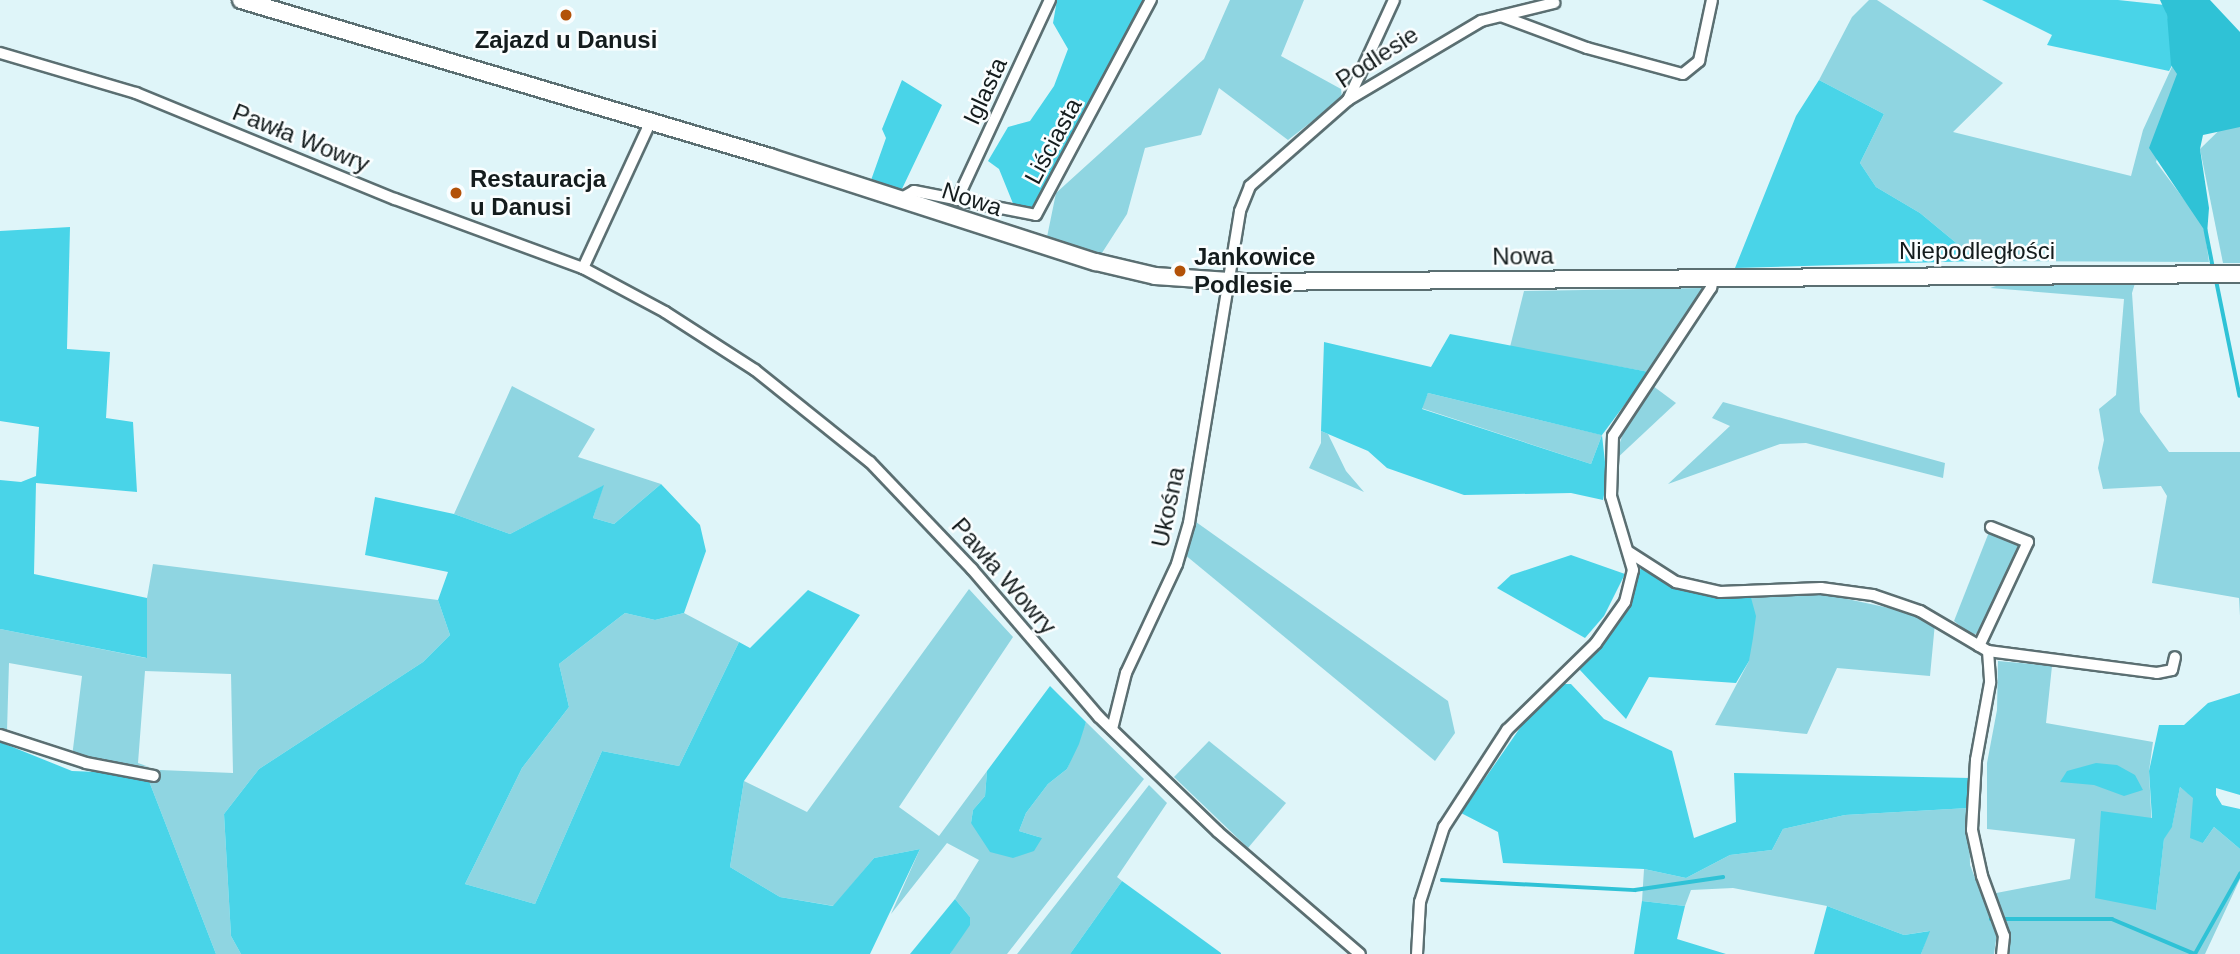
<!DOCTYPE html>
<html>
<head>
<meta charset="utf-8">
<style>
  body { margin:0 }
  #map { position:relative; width:2240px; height:954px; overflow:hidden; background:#dff5f9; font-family:Arial,sans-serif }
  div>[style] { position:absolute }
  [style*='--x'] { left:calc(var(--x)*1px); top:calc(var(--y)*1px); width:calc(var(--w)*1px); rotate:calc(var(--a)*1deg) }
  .green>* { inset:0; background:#8fd5e1 }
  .forest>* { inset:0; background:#49d4e8 }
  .water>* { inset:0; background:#2fc2d6 }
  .stream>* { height:3.5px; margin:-1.75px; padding:0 1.75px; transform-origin:1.75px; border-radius:1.75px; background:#2fc2d6 }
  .roads { filter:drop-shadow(2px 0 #5b6f72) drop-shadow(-2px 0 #5b6f72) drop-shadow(0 2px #5b6f72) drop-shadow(0 -2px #5b6f72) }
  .street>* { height:10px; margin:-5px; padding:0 5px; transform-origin:5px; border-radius:5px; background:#fff }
  .secondary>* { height:16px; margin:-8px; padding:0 8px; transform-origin:8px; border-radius:8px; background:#fff }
  .dots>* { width:19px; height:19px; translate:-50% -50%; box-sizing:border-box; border:4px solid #fafeff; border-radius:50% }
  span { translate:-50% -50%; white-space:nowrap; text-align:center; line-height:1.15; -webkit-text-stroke:5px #fafeff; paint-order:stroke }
  .poi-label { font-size:24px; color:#141c1d; font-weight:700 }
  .left { translate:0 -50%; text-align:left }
  .street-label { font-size:24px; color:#141c1d }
</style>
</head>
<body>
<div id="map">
  <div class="green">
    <div style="clip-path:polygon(1230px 0,1304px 0,1281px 56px,1341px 89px,1342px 98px,1288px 140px,1219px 88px,1201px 135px,1145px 148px,1127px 214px,1100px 256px,1047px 237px,1056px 193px,1204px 59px)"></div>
    <div style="clip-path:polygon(1869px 0,1877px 0,2003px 83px,1953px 132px,2131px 176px,2143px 130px,2176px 58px,2181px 83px,2156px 162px,2204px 226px,2209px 262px,1978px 261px,1920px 213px,1876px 187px,1860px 163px,1884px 114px,1819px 80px,1852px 17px)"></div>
    <div style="clip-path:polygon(2240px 110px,2240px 263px,2223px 263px,2200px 149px)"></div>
    <div style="clip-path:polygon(2017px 279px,2136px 280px,2132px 293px,2140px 412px,2169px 452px,2240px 452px,2240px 616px,2239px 598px,2152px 583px,2167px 496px,2161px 486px,2103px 489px,2098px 468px,2104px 440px,2099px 409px,2116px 395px,2124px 299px,1990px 288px)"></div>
    <div style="clip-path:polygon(1703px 288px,1649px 372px,1510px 347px,1524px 291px)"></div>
    <div style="clip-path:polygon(512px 386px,595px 429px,578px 457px,661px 484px,614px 524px,593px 518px,603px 486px,510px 534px,454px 514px)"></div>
    <div style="clip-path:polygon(1653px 386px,1676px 403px,1614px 461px,1624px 430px)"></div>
    <div style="clip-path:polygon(1428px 393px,1602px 435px,1591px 464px,1421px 408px)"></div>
    <div style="clip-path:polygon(1723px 402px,1945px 463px,1943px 478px,1806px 443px,1780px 444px,1668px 484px,1730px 426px,1712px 418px)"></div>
    <div style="clip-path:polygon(1321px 431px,1328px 434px,1346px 471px,1364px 492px,1309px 468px,1321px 443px)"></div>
    <div style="clip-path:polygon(1196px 522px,1448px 701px,1455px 733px,1435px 761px,1184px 554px)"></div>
    <div style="clip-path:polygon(1991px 527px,2021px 543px,1979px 633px,1971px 635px,1954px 621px)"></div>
    <div style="clip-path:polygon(153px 564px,438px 600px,450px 635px,423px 662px,259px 769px,224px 814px,231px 936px,241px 954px,216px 954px,149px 781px,159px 776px,160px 770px,233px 773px,231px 674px,145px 671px,138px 763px,149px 767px,72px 757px,82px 676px,9px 663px,7px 731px,42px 746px,0 732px,0 629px,146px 658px,147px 598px)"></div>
    <div style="clip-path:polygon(969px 589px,1013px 637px,899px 807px,939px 836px,987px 771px,985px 796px,973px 810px,971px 823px,1042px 838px,1019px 831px,1026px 813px,1048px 784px,1067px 769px,1086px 722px,1144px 779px,1007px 954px,950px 954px,970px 917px,955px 899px,979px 860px,947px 843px,891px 914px,920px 849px,874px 858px,834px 906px,780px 897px,730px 867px,744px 781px,807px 812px)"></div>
    <div style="clip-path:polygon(1750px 594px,1824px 594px,1917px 614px,1935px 623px,1930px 676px,1837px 668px,1807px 734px,1715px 725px,1749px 661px)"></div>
    <div style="clip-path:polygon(625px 613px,655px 620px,684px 613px,739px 642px,679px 766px,602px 751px,535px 904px,465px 884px,522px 768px,569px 707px,559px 664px)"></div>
    <div style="clip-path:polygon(1998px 661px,2052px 666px,2046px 723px,2153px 742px,2149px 771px,2156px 910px,2164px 838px,2172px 826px,2180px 787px,2193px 797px,2203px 843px,2214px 827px,2240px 849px,2240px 879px,2205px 954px,2006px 954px,1991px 894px,2070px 879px,2075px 839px,1987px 829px,1987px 763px,1997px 710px)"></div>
    <div style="clip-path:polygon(1209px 741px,1286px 803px,1248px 848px,1174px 777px)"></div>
    <div style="clip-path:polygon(1149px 785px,1167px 803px,1117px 877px,1122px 881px,1070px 954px,1017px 954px)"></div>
    <div style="clip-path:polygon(1969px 808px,1970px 865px,1997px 933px,1994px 954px,1921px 954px,1929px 931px,1904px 935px,1827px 906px,1733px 888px,1691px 890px,1685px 906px,1642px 901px,1644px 869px,1686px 878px,1730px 855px,1772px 850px,1783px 829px,1845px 815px)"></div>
  </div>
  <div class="forest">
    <div style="clip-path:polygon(1057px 0,1146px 0,1033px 209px,1014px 206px,999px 169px,988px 161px,1008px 127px,1030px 121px,1054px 86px,1068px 49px,1053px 23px)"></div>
    <div style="clip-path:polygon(1982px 0,2118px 0,2165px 5px,2176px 58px,2169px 71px,2047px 45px,2052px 35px)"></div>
    <div style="clip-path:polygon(902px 80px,942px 105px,901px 191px,870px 183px,886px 138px,882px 129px)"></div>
    <div style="clip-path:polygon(1819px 80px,1884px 114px,1860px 163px,1876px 187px,1920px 213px,1978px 261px,1735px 268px,1796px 116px)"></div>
    <div style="clip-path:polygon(70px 227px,67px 349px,110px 352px,106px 418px,133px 422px,137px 492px,36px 483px,34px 574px,147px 598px,147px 658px,0 629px,0 480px,21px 482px,36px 476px,39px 427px,0 421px,0 231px)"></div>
    <div style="clip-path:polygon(evenodd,1450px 334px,1649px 372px,1602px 435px,1607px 480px,1603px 500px,1571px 493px,1464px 495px,1387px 468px,1368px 451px,1321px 431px,1324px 342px,1431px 367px,1450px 334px,1428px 393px,1601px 435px,1602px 435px,1591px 464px,1422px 409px,1428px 393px)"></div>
    <div style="clip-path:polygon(661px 484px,700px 525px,706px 551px,684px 613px,655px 620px,625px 613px,559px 664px,569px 707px,522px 768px,465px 884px,535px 904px,602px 751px,679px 766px,739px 642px,750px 648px,808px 590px,860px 615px,744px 781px,730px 867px,780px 897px,833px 906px,874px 858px,920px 849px,870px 954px,241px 954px,231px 936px,224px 814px,259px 769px,423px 662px,450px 635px,438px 600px,448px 572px,365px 555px,375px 497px,454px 514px,510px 534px,604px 485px,593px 518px,614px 524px)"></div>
    <div style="clip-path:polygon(1571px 555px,1625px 574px,1604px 616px,1585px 638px,1497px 588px,1511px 575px)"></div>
    <div style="clip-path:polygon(1642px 568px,1675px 586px,1750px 594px,1756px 616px,1753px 638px,1749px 661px,1736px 683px,1649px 677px,1626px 719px,1579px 669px,1629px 606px,1635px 574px)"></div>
    <div style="clip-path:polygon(1562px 684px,1571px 684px,1604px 719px,1672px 751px,1694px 838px,1736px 822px,1734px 773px,1970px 778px,1969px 808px,1845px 815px,1783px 829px,1772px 850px,1730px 855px,1686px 878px,1644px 869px,1503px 863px,1498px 832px,1461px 813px,1529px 715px)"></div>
    <div style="clip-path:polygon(1050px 686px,1086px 722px,1079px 744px,1067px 769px,1048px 784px,1026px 813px,1019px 831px,1042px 838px,1034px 851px,1013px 858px,990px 852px,971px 823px,973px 810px,985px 796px,987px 771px)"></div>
    <div style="clip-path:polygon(2240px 693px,2240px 795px,2216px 788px,2216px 795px,2222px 805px,2240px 809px,2240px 849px,2214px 827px,2203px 843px,2190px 838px,2193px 798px,2180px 787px,2172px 827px,2164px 839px,2156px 910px,2095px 898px,2101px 811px,2152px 818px,2149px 771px,2159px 725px,2184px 725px,2208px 703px)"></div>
    <div style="clip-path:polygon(0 742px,72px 771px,124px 773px,149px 781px,216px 954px,0 954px)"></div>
    <div style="clip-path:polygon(2096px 763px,2117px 765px,2135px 775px,2143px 790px,2124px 796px,2094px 785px,2060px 782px,2067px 771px)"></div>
    <div style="clip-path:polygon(1122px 881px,1221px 953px,1221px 954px,1070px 954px)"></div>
    <div style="clip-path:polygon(955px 899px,970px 917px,970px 925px,950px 954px,910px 954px)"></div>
    <div style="clip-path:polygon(1642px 901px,1685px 906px,1677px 939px,1726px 954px,1634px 954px)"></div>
    <div style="clip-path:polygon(1827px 906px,1904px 935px,1930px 931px,1921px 954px,1814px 954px)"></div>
  </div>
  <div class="water">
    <div style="clip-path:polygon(2160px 0,2210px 0,2240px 32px,2240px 127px,2203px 135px,2200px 149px,2209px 208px,2207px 234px,2149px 148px,2177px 74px,2171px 65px,2167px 15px)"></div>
  </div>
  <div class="stream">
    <div style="--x:2206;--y:230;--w:42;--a:79"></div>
    <div style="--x:2216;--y:278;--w:120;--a:78.5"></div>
    <div style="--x:1442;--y:880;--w:193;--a:3"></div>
    <div style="--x:1635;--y:890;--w:89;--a:-8.4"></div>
    <div style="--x:1991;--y:919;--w:121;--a:0"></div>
    <div style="--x:2112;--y:919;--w:90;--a:22.9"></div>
    <div style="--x:2195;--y:954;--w:92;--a:-60.6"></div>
  </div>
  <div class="roads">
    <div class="street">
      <div style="--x:1501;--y:16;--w:55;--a:-13.8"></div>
      <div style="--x:0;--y:53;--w:142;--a:16.4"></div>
      <div style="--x:136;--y:93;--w:280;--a:22.3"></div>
      <div style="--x:395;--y:199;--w:200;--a:20.2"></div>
      <div style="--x:583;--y:268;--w:93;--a:28.2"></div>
      <div style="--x:665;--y:312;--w:107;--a:32.8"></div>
      <div style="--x:755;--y:370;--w:147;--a:38.7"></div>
      <div style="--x:870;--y:462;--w:148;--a:46.4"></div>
      <div style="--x:972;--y:569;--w:195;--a:49.4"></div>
      <div style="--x:1099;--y:717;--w:165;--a:44"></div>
      <div style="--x:1218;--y:832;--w:187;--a:40.7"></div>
      <div style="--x:1348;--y:100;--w:110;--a:-65.3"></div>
      <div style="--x:900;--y:199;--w:16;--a:-30"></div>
      <div style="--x:914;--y:191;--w:124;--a:11.1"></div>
      <div style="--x:1036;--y:215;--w:244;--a:-61.9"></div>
      <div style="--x:957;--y:200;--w:221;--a:-65.1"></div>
      <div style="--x:583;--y:268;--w:162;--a:-65.2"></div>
      <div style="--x:1629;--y:552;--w:56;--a:32.6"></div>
      <div style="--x:1676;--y:582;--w:45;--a:12.8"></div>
      <div style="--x:1720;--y:592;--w:101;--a:-2.3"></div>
      <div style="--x:1821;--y:588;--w:52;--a:7.7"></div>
      <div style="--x:1873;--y:595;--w:50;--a:18.8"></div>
      <div style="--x:1920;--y:611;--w:79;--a:30.5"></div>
      <div style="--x:1988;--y:651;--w:32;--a:86"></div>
      <div style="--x:1990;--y:683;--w:78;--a:100.3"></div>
      <div style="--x:1976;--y:760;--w:70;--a:93.3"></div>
      <div style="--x:1972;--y:830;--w:47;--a:77.7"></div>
      <div style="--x:1982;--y:876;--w:64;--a:69.9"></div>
      <div style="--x:2004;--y:936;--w:18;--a:96"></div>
      <div style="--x:1979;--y:646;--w:115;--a:-64.8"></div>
      <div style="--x:2028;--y:542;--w:40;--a:-158"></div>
      <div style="--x:1988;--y:651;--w:170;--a:7.4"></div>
      <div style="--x:2157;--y:673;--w:15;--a:-11"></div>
      <div style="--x:2172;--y:670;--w:13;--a:-77"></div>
      <div style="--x:1112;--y:729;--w:58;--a:-76"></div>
      <div style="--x:1126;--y:673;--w:120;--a:-64.9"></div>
      <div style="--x:1177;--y:564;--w:43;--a:-73.7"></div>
      <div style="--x:1189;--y:523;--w:316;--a:-80.7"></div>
      <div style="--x:1240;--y:211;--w:27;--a:-68"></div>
      <div style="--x:1250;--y:186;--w:130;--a:-41.3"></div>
      <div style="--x:1348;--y:100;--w:155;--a:-30.7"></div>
      <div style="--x:1481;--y:21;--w:21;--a:-14"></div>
      <div style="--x:1501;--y:16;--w:92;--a:20.4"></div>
      <div style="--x:1587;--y:48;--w:99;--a:15.2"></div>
      <div style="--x:1683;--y:74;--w:21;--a:-39"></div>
      <div style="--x:1699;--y:61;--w:62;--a:-78"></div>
      <div style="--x:0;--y:735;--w:90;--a:18"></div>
      <div style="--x:86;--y:763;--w:69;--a:10.8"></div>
      <div style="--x:1417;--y:954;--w:52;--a:-86.7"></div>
      <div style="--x:1420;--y:902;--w:79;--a:-72.3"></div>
      <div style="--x:1444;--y:827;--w:116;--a:-57"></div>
      <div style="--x:1507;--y:730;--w:124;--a:-44.3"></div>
      <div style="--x:1596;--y:643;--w:50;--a:-54.7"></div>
      <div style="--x:1625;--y:602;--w:33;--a:-76"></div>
      <div style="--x:1633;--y:570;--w:77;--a:-106.6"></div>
      <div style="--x:1611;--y:496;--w:60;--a:-88.1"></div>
      <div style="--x:1613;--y:436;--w:178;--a:-56.5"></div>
      <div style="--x:1711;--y:288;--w:12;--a:-76"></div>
    </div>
    <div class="secondary">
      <div style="--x:241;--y:0;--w:552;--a:16.53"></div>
      <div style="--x:770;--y:157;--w:342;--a:17.9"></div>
      <div style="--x:1096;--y:262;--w:61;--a:13.3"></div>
      <div style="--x:1155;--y:276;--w:89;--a:3.9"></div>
      <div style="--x:1244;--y:282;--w:996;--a:-0.46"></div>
    </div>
  </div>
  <div class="dots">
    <div style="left:566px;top:15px;background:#b25208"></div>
    <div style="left:456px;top:193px;background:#b25208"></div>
    <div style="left:1180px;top:271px;background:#b25208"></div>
  </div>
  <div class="poi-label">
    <span style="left:566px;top:40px">Zajazd u Danusi</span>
    <span class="left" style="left:470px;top:193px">Restauracja<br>u Danusi</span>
    <span class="left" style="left:1194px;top:271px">Jankowice<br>Podlesie</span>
  </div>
  <div class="street-label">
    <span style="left:1377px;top:57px;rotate:-33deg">Podlesie</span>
    <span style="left:985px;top:91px;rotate:-65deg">Iglasta</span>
    <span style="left:301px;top:138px;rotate:22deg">Pawła Wowry</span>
    <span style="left:1053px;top:141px;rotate:-62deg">Liściasta</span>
    <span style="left:972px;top:199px;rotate:18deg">Nowa</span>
    <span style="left:1977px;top:251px">Niepodległości</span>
    <span style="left:1523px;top:256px;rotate:-1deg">Nowa</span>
    <span style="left:1168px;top:507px;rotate:-78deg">Ukośna</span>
    <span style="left:1004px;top:576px;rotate:49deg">Pawła Wowry</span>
  </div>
</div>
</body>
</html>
